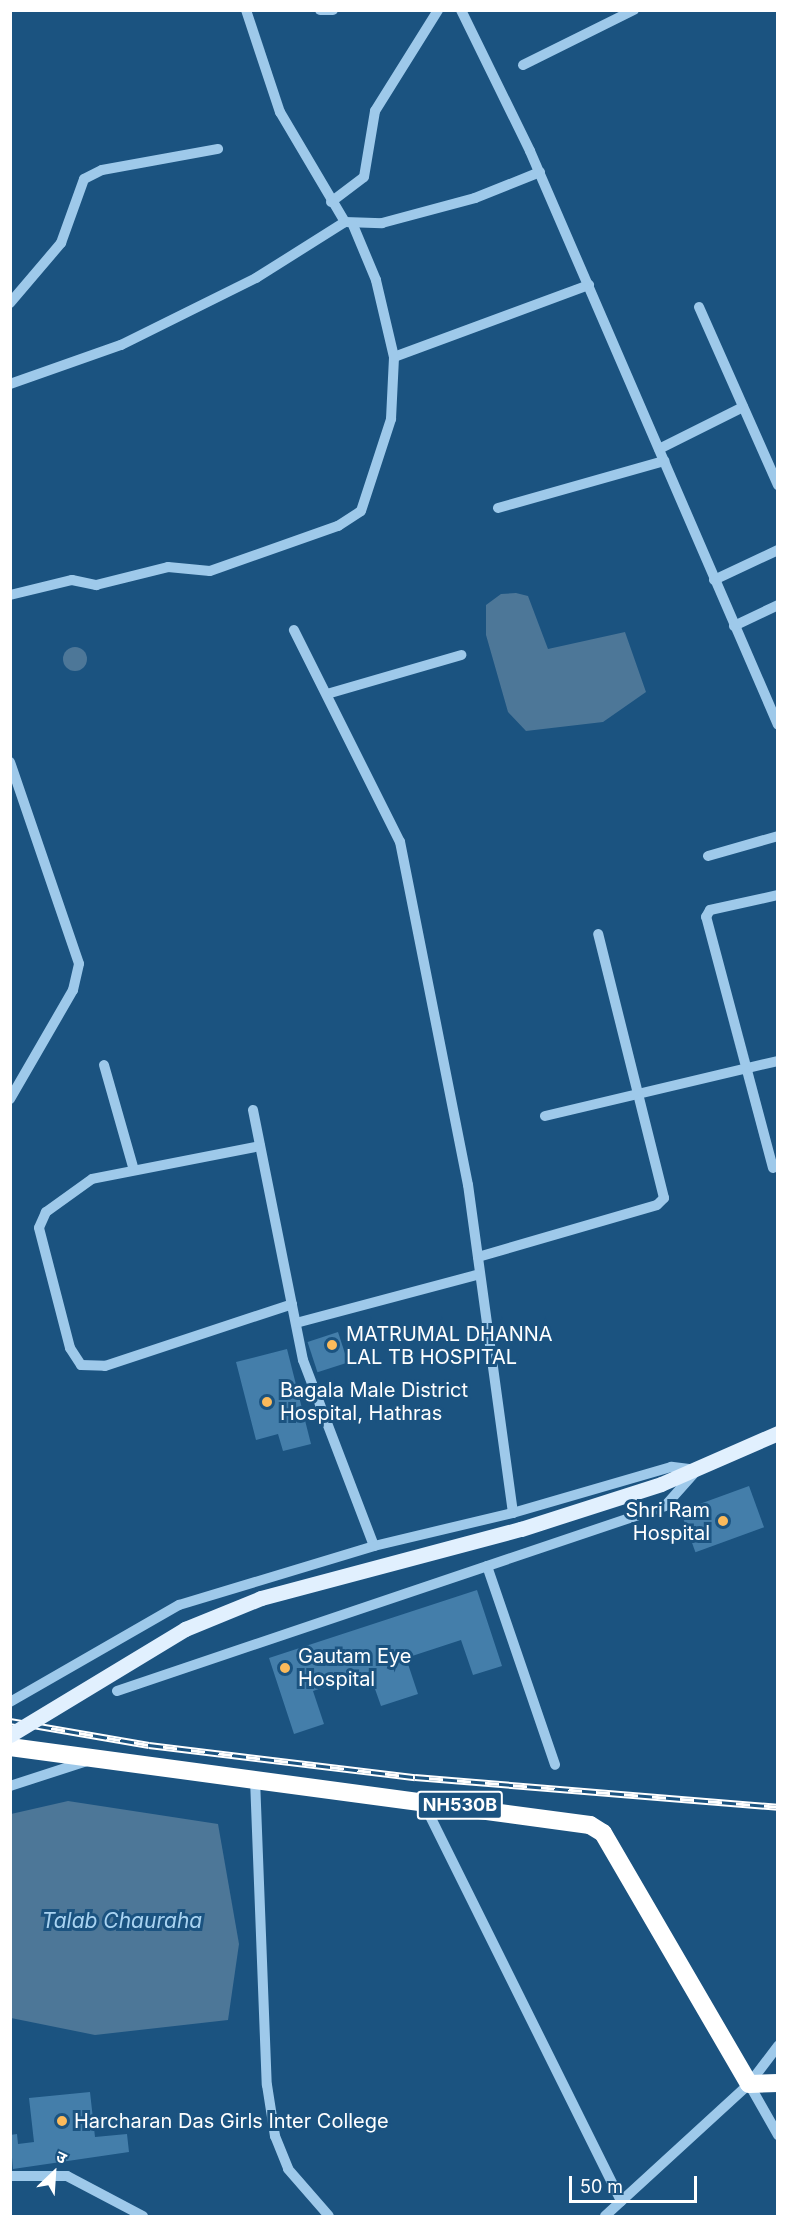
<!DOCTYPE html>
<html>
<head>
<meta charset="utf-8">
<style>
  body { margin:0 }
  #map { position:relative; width:788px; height:2227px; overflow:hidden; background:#1b5380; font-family:Inter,"Noto Sans Devanagari",sans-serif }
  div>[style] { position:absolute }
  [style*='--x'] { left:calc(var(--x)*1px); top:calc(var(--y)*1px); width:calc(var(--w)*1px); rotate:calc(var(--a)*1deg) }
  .water>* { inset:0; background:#4d7798 }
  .round { border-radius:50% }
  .building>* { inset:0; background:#447eaa; transform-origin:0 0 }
  .minor>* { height:10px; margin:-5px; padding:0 5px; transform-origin:5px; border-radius:5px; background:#9ec9ea }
  .major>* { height:15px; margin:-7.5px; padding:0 7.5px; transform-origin:7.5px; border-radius:7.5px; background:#e1f0fe }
  .highway>* { height:18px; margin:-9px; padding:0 9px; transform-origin:9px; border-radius:9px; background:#fff }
  .rail>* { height:7px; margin-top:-3.5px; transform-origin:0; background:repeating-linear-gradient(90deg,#1b5380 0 14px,#fff 0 28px); box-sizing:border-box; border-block:2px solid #fff }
  .major-bridge>* { height:15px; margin:-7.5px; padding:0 7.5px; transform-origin:7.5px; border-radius:7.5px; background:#e1f0fe }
  .dots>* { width:16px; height:16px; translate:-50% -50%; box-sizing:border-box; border:3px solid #1b5380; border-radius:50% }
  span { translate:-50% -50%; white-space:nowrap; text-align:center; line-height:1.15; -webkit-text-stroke:6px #1b5380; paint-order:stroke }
  .shield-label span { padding:2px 4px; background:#1b5380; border:2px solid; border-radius:4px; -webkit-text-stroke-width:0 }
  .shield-label { font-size:18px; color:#fff; font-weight:700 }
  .poi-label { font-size:20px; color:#fff }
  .left { translate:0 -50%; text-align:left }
  .right { translate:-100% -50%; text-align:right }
  .water-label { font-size:21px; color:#a9d3f1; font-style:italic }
  .frame { position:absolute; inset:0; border:12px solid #fff; pointer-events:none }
  .north { position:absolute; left:24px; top:2143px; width:60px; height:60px; -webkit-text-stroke:4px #1b5380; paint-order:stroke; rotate:25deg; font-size:16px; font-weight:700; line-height:24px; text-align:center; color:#fff }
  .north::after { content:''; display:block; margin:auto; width:21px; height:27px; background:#fff; clip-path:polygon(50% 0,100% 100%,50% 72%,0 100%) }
  .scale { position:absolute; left:569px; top:2176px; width:128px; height:27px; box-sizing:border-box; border:3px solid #fff; border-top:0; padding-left:8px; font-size:18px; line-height:21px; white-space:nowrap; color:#fff; -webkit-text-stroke:4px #1b5380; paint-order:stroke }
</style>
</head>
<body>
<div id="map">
  <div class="water">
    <div style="clip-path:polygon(516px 593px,528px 596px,548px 649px,625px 632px,646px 692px,603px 722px,526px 731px,508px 712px,486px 635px,486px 605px,501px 594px)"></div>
    <div class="round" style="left:63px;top:647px;width:24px;height:24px"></div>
    <div style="clip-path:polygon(68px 1801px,218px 1824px,239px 1944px,228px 2020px,95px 2035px,11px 2018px,11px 1814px)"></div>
  </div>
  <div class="building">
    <div style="left:338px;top:1332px;width:32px;height:32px;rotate:72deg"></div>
    <div style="clip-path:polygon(287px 1349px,311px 1444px,283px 1451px,278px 1434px,256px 1440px,236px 1362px)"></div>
    <div style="left:749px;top:1486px;width:44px;height:73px;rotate:70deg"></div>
    <div style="clip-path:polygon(477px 1590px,502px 1666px,473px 1675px,461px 1640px,406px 1658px,418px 1694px,381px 1706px,369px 1672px,313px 1691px,324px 1724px,294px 1734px,269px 1658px)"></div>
    <div style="clip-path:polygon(90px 2092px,95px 2137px,127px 2134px,129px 2152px,13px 2169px,10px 2135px,17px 2134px,18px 2144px,34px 2142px,29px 2098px)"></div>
  </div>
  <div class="minor">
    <div style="--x:246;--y:10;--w:108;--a:71.6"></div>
    <div style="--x:280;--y:112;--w:128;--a:59.4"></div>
    <div style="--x:345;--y:222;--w:37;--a:2"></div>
    <div style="--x:382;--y:223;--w:96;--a:-15"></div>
    <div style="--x:475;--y:198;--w:70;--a:-21.8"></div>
    <div style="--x:320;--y:10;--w:13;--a:0"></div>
    <div style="--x:461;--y:10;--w:157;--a:63.9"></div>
    <div style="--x:530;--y:151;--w:625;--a:66.63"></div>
    <div style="--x:523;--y:65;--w:124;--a:-26.4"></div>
    <div style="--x:331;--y:202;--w:41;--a:-37.1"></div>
    <div style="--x:364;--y:177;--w:67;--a:-80.5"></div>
    <div style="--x:375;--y:111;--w:119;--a:-58"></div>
    <div style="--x:10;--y:303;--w:79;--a:-49.6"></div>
    <div style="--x:61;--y:243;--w:68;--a:-70.2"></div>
    <div style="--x:84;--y:179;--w:20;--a:-27"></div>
    <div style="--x:102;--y:170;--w:118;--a:-10.3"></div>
    <div style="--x:699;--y:307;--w:195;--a:66.1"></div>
    <div style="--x:394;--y:357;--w:208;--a:-20.3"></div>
    <div style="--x:10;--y:384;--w:118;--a:-19.4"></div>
    <div style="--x:121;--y:345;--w:151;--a:-26.4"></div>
    <div style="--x:256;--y:278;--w:105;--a:-32.2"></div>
    <div style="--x:659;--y:449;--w:94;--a:-26.6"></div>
    <div style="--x:498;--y:508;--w:173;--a:-15.8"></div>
    <div style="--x:714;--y:580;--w:71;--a:-25.1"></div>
    <div style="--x:10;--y:595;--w:64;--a:-13.6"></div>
    <div style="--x:72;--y:580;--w:25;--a:12"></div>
    <div style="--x:96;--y:585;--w:74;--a:-14"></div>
    <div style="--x:168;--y:567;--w:42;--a:5.4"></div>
    <div style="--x:210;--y:571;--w:136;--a:-19.4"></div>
    <div style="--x:338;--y:526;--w:27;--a:-33"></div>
    <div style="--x:361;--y:511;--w:97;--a:-71.9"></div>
    <div style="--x:391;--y:419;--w:62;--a:-87.2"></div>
    <div style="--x:394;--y:357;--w:79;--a:-103.2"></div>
    <div style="--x:376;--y:280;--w:60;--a:-112.7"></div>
    <div style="--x:734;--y:626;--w:49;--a:-25.5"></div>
    <div style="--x:327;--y:694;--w:140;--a:-16.2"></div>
    <div style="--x:10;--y:762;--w:213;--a:71.1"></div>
    <div style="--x:79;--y:964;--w:27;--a:103"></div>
    <div style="--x:73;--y:990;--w:126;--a:120"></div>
    <div style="--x:708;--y:856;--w:73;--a:-15.9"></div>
    <div style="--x:104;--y:1065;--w:109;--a:74.1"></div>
    <div style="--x:253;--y:1110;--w:255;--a:78.7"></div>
    <div style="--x:303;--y:1360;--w:199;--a:69.1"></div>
    <div style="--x:545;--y:1116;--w:239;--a:-13.3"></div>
    <div style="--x:260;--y:1146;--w:171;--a:168.9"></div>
    <div style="--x:92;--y:1179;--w:57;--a:144.3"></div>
    <div style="--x:46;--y:1212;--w:17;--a:114"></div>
    <div style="--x:39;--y:1228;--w:124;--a:75.5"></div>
    <div style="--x:70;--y:1348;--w:20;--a:57"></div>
    <div style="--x:81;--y:1365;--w:24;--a:2"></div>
    <div style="--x:105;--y:1366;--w:197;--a:-18.3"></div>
    <div style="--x:773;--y:1168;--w:260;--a:-104.9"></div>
    <div style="--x:706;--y:917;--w:8;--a:-60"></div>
    <div style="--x:710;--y:910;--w:70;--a:-12.4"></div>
    <div style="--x:478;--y:1257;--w:186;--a:-16.2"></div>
    <div style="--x:657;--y:1205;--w:10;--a:-45"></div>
    <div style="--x:664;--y:1198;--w:272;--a:-104"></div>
    <div style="--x:296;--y:1323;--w:190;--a:-14.9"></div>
    <div style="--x:487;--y:1566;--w:210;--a:71.1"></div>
    <div style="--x:117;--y:1691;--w:578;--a:-18.65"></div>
    <div style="--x:665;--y:1506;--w:48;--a:-48.4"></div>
    <div style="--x:697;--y:1470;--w:26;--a:-173"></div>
    <div style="--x:671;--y:1467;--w:165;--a:163.8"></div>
    <div style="--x:513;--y:1513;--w:331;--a:-97.8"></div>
    <div style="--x:468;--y:1185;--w:350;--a:-101.2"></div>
    <div style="--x:400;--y:842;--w:237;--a:-116.6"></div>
    <div style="--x:10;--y:1702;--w:195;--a:-29.9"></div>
    <div style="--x:179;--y:1605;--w:204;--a:-16.8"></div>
    <div style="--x:374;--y:1546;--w:143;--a:-13.4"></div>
    <div style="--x:255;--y:1779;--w:306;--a:87.8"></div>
    <div style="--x:267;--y:2085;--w:52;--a:81.1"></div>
    <div style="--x:275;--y:2136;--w:35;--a:68"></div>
    <div style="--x:288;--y:2169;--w:62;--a:48.9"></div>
    <div style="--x:10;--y:1786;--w:81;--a:-18"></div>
    <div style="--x:422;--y:1800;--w:448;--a:63.6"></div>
    <div style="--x:749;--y:2084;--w:59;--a:60.4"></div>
    <div style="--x:10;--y:2176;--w:57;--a:0"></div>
    <div style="--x:67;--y:2176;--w:86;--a:27.8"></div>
    <div style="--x:605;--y:2216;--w:195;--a:-42.5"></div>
    <div style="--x:749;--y:2084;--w:48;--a:-52.7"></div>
  </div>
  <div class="major">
    <div style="--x:661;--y:1484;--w:128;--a:-23.6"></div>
  </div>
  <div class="highway">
    <div style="--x:10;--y:1747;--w:585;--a:7.66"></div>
    <div style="--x:590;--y:1825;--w:15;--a:32"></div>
    <div style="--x:603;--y:1833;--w:290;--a:59.8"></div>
    <div style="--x:749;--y:2084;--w:29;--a:-2"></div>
  </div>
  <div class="rail">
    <div style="--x:10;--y:1721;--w:141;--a:9.8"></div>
    <div style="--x:149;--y:1745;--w:268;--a:6.9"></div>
    <div style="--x:415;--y:1777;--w:364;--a:4.7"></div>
  </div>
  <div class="major-bridge">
    <div style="--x:10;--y:1735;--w:205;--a:-31.2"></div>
    <div style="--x:185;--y:1629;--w:82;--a:-22.2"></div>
    <div style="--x:261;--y:1598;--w:269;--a:-14.9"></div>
    <div style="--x:521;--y:1529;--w:147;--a:-17.8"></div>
  </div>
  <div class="dots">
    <div style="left:332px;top:1345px;background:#fbba5b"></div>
    <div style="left:267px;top:1402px;background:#fbba5b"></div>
    <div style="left:723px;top:1521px;background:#fbba5b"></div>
    <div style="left:285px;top:1668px;background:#fbba5b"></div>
    <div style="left:62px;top:2121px;background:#fbba5b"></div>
  </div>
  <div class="shield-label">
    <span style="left:460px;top:1805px">NH530B</span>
  </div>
  <div class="poi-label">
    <span class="left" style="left:346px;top:1346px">MATRUMAL DHANNA<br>LAL TB HOSPITAL</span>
    <span class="left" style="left:280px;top:1402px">Bagala Male District<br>Hospital, Hathras</span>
    <span class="right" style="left:710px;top:1522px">Shri Ram<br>Hospital</span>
    <span class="left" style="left:298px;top:1668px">Gautam Eye<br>Hospital</span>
    <span class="left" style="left:74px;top:2121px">Harcharan Das Girls Inter College</span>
  </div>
  <div class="water-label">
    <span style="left:122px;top:1921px">Talab Chauraha</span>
  </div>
  <div class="frame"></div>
  <div class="north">उ</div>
  <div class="scale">50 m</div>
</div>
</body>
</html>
